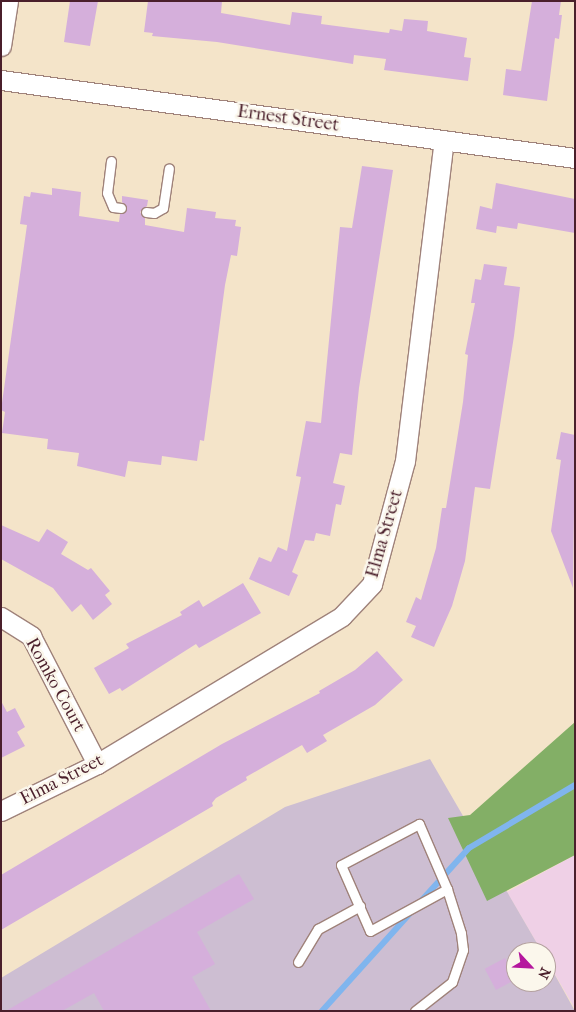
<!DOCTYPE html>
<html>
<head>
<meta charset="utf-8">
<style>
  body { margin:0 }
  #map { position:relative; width:576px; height:1012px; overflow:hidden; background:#f4e4c9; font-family:"IM FELL French Canon",serif }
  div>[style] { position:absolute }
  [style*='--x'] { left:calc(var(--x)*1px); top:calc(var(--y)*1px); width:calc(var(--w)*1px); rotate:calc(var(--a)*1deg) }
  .built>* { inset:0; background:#efd0e6 }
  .industrial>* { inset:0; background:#cdbed2 }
  .forest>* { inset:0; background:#83af66 }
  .stream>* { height:6px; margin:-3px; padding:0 3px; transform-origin:3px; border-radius:3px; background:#80b5ee }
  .building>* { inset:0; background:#d5afdb; transform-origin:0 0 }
  .roads { filter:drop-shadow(1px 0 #9f827a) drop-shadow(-1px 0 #9f827a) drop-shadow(0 1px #9f827a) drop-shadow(0 -1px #9f827a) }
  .service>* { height:9px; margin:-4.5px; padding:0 4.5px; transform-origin:4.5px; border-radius:4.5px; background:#fff }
  .minor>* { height:19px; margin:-9.5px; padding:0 9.5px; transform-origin:9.5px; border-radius:9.5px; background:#fff }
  span { translate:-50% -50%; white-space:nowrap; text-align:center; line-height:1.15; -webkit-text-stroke:5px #fbf7ec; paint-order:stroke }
  .street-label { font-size:18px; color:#4a1f2b }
  .frame { position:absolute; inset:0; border:2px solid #4a1f2b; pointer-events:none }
  .north { position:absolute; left:506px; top:942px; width:50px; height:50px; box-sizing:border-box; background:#fbf7ec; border:1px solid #b4a19f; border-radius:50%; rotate:115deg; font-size:14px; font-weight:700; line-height:20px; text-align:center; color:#4a1f2b }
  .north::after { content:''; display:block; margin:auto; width:18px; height:22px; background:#b5179e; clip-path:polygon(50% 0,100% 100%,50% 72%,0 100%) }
</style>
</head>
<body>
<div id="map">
  <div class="built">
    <div style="clip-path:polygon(575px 855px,575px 1009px,546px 959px,546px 952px,542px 952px,507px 892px)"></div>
  </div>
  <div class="industrial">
    <div style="clip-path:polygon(430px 759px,542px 952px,516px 952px,516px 982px,546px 982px,546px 959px,575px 1011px,1px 1011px,1px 978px,285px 807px)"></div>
  </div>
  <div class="forest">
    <div style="clip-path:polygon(575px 722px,575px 855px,487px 901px,448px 818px,470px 815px)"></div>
  </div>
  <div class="stream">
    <div style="--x:422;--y:900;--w:70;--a:-47.9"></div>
    <div style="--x:469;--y:848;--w:123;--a:-30.7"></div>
    <div style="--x:322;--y:1011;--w:136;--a:-48"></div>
  </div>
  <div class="building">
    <div style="clip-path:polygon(70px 1px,98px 1px,90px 46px,64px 42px)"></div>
    <div style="clip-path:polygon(148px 1px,222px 1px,221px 13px,290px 25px,292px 12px,322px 16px,321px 24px,389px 33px,390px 29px,402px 31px,404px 19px,428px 21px,427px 31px,467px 38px,464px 57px,471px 58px,468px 81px,384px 70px,386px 59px,354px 55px,353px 64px,217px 42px,152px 36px,153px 33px,144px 32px)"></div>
    <div style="clip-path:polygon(532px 1px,561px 1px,559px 15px,562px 15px,559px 39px,555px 38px,547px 101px,503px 95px,506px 69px,521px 71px)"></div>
    <div style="clip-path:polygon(362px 166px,393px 170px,359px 388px,352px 455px,340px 453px,333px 483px,345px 486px,341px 505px,336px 504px,330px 536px,316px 533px,314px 541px,305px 540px,292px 572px,298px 575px,289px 596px,249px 579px,259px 557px,271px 562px,278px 547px,287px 551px,301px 477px,296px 476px,306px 421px,321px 423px,340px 227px,352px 228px)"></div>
    <div style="clip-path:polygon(496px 183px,575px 199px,575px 233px,518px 223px,517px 229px,497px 226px,496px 233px,476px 229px,480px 206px,492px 209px)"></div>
    <div style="clip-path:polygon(52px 188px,81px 192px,79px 216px,119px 222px,120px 214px,127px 209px,122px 202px,122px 196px,148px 200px,147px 206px,140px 212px,145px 218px,145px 225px,184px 232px,187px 208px,216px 212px,215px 218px,236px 220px,235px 226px,241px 227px,237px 256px,231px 255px,225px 285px,204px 441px,200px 440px,197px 461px,162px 456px,161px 465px,128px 461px,125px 477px,77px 466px,79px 453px,47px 449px,48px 439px,2px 433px,5px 412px,1px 410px,27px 225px,20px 224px,24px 196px,30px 197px,31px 192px,52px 195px)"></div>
    <div style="clip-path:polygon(484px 264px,507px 267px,504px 285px,520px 287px,514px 336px,490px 489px,475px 487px,465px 561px,452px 606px,434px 647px,411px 637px,416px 626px,406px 622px,416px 597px,421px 600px,436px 548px,442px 508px,446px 508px,463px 402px,468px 355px,465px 354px,475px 303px,471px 303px,475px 279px,481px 280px)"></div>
    <div style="clip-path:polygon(561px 432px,575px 435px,573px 588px,551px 531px,561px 460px,556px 459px)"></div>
    <div style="clip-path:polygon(1px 525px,39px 542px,47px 529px,68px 542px,61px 554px,88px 570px,91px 568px,110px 591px,105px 595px,112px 604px,93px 620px,81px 604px,72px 612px,53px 588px,1px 559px)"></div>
    <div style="clip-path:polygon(243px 583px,261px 613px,199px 648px,196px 644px,122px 691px,120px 688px,109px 694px,94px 668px,129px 648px,126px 644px,182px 615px,180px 612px,199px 600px,203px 607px)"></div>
    <div style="clip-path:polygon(377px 651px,403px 680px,375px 705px,323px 735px,327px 741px,307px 753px,302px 745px,246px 777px,247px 780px,216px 798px,212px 803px,213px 806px,1px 930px,1px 875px,222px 744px,320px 693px,319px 691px,355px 670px)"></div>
    <div style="clip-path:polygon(1px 701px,7px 712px,15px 708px,25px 727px,17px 732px,25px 746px,1px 758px)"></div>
    <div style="clip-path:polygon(239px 874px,254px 899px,197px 932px,215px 964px,192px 977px,211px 1011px,104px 1011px,94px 993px,62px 1011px,6px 1011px)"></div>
    <div style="left:505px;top:958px;width:24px;height:23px;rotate:62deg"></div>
  </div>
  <div class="roads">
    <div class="service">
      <div style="--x:111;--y:161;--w:32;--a:97"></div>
      <div style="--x:107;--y:193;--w:15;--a:67"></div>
      <div style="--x:113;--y:207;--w:8;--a:7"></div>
      <div style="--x:146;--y:212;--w:8;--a:7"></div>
      <div style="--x:154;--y:213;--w:10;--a:-29"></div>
      <div style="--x:163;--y:208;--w:40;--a:-81.5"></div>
      <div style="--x:298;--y:962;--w:39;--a:-59"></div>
      <div style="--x:318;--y:929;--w:48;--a:-28.7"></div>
      <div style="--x:415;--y:1011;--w:47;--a:-38.1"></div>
      <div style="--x:452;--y:982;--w:34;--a:-71"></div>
      <div style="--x:463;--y:950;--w:17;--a:-97"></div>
      <div style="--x:461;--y:933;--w:46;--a:-107.7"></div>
      <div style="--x:447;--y:889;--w:71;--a:-113.3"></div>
      <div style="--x:419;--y:824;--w:88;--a:152.3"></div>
      <div style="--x:341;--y:865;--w:72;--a:66.3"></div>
      <div style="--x:370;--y:931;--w:88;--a:-28.6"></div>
    </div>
    <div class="minor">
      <div style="--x:1;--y:46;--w:46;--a:-81.2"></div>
      <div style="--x:1;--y:80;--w:579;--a:7.74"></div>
      <div style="--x:1;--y:617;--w:36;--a:32"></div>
      <div style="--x:31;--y:636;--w:144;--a:62.7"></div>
      <div style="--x:1;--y:811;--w:107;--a:-26.1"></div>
      <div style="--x:97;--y:764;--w:286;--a:-31.1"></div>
      <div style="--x:342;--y:616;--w:44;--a:-46.8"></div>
      <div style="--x:372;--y:584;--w:127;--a:-75"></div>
      <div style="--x:405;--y:461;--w:323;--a:-83.1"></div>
    </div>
  </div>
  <div class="street-label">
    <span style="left:288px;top:119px;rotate:8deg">Ernest Street</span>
    <span style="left:385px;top:534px;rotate:-74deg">Elma Street</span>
    <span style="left:55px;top:685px;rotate:61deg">Romko Court</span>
    <span style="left:62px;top:780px;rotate:-27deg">Elma Street</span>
  </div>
  <div class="frame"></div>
  <div class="north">N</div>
</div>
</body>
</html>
